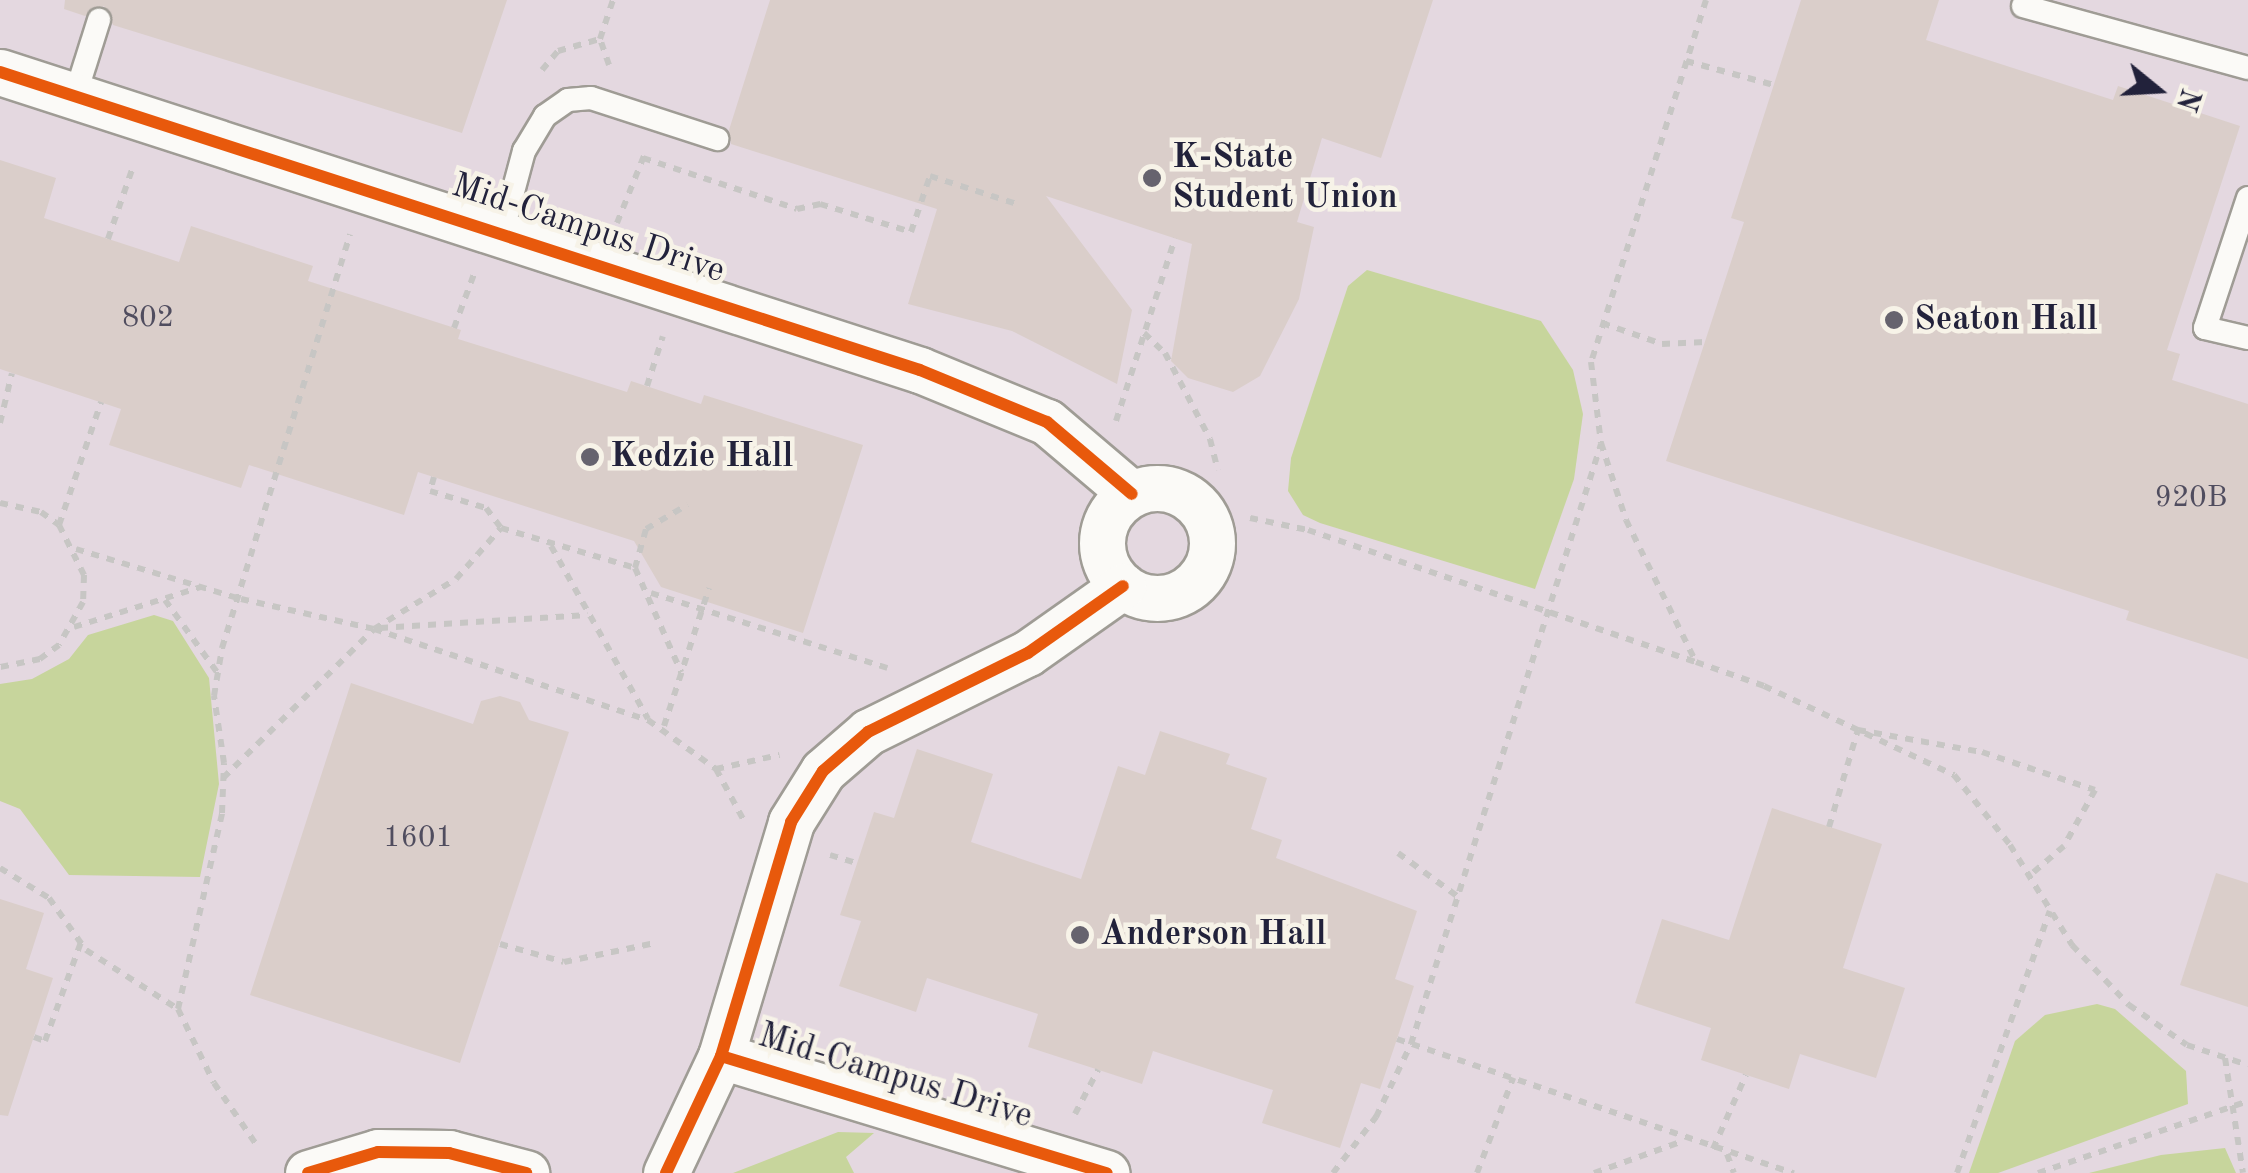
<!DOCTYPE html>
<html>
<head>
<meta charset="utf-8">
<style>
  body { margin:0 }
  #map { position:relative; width:2248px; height:1173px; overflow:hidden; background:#e3ddcc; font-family:"Old Standard TT",serif }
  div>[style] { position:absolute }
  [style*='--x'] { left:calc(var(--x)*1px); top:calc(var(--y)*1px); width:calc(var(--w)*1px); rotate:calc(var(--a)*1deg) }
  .built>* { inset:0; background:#e4d8e0; transform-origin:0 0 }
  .green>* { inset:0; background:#c7d59c }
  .building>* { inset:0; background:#daceca }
  .path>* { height:6px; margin-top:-3px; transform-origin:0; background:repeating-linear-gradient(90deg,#c7c6c4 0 8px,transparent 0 16px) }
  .roads { filter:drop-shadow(2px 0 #9f9c95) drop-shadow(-2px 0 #9f9c95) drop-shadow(0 2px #9f9c95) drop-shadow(0 -2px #9f9c95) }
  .lane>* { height:22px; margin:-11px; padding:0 11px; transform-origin:11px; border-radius:11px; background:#fbfaf7 }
  .street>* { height:45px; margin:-22.5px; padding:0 22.5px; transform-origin:22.5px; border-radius:22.5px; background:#fbfaf7 }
  .street>.ring { margin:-22.5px; padding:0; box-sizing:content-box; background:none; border:45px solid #fbfaf7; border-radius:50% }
  .cycleway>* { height:12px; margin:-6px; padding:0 6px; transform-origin:6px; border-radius:6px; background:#e8590c }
  .dots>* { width:28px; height:28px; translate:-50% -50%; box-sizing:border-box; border:5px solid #f7f3e8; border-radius:50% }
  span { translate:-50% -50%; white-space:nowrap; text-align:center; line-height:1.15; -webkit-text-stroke:9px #f7f3e8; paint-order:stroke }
  .number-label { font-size:30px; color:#504d5f }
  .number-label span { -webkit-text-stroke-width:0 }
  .poi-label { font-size:35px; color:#22223b; font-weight:700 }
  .left { translate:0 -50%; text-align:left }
  .street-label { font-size:35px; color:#22223b }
  .north { position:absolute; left:2108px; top:40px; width:100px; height:100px; -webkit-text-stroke:8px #f7f3e8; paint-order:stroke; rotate:108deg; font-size:28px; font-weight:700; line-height:40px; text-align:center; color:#22223b }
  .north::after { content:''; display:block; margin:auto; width:35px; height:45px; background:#22223b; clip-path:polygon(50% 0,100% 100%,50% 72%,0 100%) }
</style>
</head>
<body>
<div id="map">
  <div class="built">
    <div style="left:0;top:0;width:2248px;height:1173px"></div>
  </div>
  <div class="green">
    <div style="clip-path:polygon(1367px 270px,1541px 321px,1573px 370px,1583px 414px,1574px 479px,1535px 589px,1320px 523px,1303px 515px,1288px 491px,1291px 458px,1348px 286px)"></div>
    <div style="clip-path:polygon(154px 615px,173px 621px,209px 678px,219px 784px,200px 877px,69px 875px,20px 809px,0 801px,0 684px,32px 679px,69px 659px,88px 635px)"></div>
    <div style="clip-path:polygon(2097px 1004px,2115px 1009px,2186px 1071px,2188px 1104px,1998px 1173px,1969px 1173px,2015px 1041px,2045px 1015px)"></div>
    <div style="clip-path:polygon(838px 1132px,874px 1133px,846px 1157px,854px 1173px,733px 1173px)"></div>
    <div style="clip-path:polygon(2225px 1148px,2236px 1173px,2089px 1173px,2161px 1155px)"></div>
  </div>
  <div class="building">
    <div style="clip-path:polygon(65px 0,507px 0,462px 133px,113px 25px,104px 6px,85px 16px,64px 9px)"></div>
    <div style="clip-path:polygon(770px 0,1433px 0,1381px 158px,1322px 138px,1297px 222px,1314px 227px,1299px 299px,1260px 376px,1233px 392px,1188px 378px,1171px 361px,1192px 244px,1046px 196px,1132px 310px,1117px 384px,1012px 331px,908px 304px,937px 209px,731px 144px,729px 130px)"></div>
    <div style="clip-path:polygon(1801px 0,1939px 0,1926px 40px,2113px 100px,2118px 86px,2240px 126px,2167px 350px,2180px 354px,2172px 380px,2248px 404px,2248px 659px,2126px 620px,2129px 611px,1666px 461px,1744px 222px,1731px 218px)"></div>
    <div style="clip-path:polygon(0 160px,56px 178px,44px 218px,179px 262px,191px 226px,313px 266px,308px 281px,461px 330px,458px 339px,627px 392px,631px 381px,701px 404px,704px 395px,863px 445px,803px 633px,661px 587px,634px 541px,418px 472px,404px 515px,249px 465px,241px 488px,109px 445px,121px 409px,0 369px)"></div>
    <div style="clip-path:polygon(351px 683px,473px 724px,481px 701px,500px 696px,520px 702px,529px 720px,569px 732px,460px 1063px,250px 995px)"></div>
    <div style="clip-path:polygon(1160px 731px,1230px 754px,1226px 764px,1267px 778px,1251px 829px,1282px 840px,1276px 858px,1417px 911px,1395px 979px,1414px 986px,1397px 1039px,1380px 1089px,1361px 1083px,1340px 1148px,1262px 1123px,1273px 1090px,1153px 1051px,1142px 1084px,1028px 1047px,1038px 1014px,927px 978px,916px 1012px,839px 986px,861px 921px,840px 915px,874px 812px,894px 818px,917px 749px,993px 774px,971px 842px,1081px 879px,1118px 766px,1145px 775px)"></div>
    <div style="clip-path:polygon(1772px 808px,1882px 844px,1843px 968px,1905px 988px,1876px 1078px,1800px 1054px,1789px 1089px,1701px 1060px,1711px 1028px,1635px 1003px,1662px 919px,1729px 940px)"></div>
    <div style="clip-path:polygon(2216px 873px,2248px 883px,2248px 1007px,2180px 985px)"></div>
    <div style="clip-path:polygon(0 899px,44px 913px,26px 969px,53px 978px,8px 1116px,0 1115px)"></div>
  </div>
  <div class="path">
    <div style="--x:1706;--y:0;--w:380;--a:107.6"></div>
    <div style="--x:1591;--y:362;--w:82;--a:83"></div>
    <div style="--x:1601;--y:443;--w:81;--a:72"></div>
    <div style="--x:1626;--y:520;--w:158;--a:63.8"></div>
    <div style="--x:1696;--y:662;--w:72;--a:19.4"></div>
    <div style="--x:1764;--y:686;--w:210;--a:25.1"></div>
    <div style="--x:1954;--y:775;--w:90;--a:51.3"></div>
    <div style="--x:2010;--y:845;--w:118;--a:58.2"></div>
    <div style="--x:2072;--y:945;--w:83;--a:46.5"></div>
    <div style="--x:2129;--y:1005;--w:70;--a:34.6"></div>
    <div style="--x:2187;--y:1045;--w:64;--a:18.2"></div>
    <div style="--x:1686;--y:61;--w:91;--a:15.3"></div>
    <div style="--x:609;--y:65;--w:28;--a:-109"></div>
    <div style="--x:600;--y:39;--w:41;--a:-71.6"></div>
    <div style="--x:542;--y:70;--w:25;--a:-50"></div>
    <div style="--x:558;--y:51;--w:44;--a:-15.9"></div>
    <div style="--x:643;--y:158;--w:162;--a:18.3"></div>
    <div style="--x:797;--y:209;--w:24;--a:-12"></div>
    <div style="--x:820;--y:204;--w:95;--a:17.1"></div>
    <div style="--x:911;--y:232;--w:59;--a:-71.3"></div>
    <div style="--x:930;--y:176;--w:95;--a:17.9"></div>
    <div style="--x:617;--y:223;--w:72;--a:-68.1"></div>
    <div style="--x:108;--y:239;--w:79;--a:-70.9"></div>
    <div style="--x:1602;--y:323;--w:64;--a:19.3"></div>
    <div style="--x:1662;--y:344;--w:43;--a:-2.7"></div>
    <div style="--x:454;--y:328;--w:58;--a:-69.7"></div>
    <div style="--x:1144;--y:333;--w:29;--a:44"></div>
    <div style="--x:1165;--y:353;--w:97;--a:62.4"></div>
    <div style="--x:1210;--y:439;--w:32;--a:76"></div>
    <div style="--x:647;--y:386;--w:52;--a:-72.3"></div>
    <div style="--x:1116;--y:421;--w:192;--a:-72.1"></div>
    <div style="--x:0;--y:423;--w:51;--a:-76.5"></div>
    <div style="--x:434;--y:477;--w:15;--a:106"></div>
    <div style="--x:430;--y:491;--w:59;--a:16.9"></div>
    <div style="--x:486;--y:508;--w:25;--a:53"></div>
    <div style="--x:501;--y:528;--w:140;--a:16.6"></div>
    <div style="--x:635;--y:568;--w:114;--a:66.1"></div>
    <div style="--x:0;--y:503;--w:42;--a:12.4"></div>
    <div style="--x:41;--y:512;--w:22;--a:36"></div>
    <div style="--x:59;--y:525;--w:56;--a:63.4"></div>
    <div style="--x:84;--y:575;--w:27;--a:92"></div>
    <div style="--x:83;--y:602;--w:49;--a:119.2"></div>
    <div style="--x:59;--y:645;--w:24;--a:144"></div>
    <div style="--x:40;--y:659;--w:41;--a:168.7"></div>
    <div style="--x:1250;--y:518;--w:59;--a:11.7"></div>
    <div style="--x:1308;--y:530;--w:409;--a:18.8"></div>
    <div style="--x:59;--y:525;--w:130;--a:-71.1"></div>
    <div style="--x:551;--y:546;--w:198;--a:60.7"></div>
    <div style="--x:76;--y:549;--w:172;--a:16.9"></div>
    <div style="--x:241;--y:599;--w:136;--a:12.7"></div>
    <div style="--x:374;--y:629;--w:289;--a:18.4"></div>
    <div style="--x:648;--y:720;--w:84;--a:35.8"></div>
    <div style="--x:716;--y:769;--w:57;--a:61.6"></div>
    <div style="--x:635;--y:568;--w:41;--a:-74.2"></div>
    <div style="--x:646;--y:529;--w:48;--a:-30.3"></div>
    <div style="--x:651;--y:593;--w:248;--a:17.6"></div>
    <div style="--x:165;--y:600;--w:89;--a:54.2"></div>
    <div style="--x:74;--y:627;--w:133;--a:-17.5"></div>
    <div style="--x:380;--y:628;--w:208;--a:-3.6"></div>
    <div style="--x:664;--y:726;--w:145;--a:-71.9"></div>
    <div style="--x:716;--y:769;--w:65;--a:-12.5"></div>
    <div style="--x:223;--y:778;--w:212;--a:-44.6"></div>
    <div style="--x:374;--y:629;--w:96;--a:-31.4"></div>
    <div style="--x:456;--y:579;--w:68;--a:-48.6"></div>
    <div style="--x:1829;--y:827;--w:101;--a:-73.4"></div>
    <div style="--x:1858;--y:730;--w:126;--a:10.1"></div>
    <div style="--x:1982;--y:752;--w:119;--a:18.6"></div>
    <div style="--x:2095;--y:790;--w:64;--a:119"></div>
    <div style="--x:2064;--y:846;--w:46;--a:139.4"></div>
    <div style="--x:1398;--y:853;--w:73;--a:36.1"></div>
    <div style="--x:830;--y:855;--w:28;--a:17"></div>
    <div style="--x:0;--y:868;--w:57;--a:31.5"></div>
    <div style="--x:49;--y:898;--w:64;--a:54.6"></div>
    <div style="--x:86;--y:950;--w:109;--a:32.7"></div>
    <div style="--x:178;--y:1009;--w:82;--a:64.1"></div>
    <div style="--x:214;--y:1083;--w:78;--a:55.5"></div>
    <div style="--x:500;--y:944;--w:66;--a:15.7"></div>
    <div style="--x:564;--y:962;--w:93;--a:-11.8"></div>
    <div style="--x:178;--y:1009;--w:201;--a:-77.3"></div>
    <div style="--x:222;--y:813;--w:50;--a:-87.7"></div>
    <div style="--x:224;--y:763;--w:68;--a:-98.5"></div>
    <div style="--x:214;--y:696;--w:49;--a:-80.5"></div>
    <div style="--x:222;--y:648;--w:433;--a:-72.8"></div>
    <div style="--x:34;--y:1037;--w:12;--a:20"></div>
    <div style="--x:45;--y:1041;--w:105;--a:-70"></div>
    <div style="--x:1397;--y:1039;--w:419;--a:18.7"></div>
    <div style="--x:2225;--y:1058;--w:116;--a:81.1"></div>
    <div style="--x:1075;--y:1114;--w:50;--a:-62.4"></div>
    <div style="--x:1713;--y:1149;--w:81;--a:-66"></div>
    <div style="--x:1727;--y:1154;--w:20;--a:70"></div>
    <div style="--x:1333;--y:1173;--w:71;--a:-52.5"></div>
    <div style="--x:1376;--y:1117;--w:81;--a:-64.4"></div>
    <div style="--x:1411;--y:1044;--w:629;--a:-72.43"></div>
    <div style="--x:1477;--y:1173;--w:102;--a:-69.2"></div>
    <div style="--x:1594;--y:1173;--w:95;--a:-19.8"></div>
    <div style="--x:1957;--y:1173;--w:278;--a:-70.5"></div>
    <div style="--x:2038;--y:1173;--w:222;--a:-18.9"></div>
  </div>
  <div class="roads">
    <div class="lane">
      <div style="--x:2023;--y:6;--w:233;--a:15.4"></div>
      <div style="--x:75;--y:96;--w:80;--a:-72.5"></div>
      <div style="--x:2248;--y:198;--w:137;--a:108.3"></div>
      <div style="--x:2205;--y:328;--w:44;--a:13.1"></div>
      <div style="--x:502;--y:233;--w:85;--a:-75"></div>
      <div style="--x:524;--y:151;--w:41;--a:-59"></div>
      <div style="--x:545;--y:116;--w:28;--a:-35"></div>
      <div style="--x:568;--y:100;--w:23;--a:-5"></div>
      <div style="--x:591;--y:98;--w:133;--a:18"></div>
    </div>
    <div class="street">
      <div style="--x:0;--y:72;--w:967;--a:17.95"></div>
      <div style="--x:920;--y:370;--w:137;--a:22.3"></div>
      <div style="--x:1047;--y:422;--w:111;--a:40.3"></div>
      <div class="ring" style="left:1102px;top:488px;width:65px;height:65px"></div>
      <div style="--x:721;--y:1056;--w:403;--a:16.9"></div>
      <div style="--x:308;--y:1173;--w:73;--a:-16.7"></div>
      <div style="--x:378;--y:1152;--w:71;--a:0.8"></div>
      <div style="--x:449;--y:1153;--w:80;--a:14.6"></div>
      <div style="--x:666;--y:1173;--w:129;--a:-64.8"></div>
      <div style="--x:721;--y:1056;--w:244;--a:-73.3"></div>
      <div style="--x:791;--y:822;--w:60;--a:-57.9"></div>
      <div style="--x:823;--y:771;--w:60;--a:-40.9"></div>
      <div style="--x:868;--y:732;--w:178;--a:-26.3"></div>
      <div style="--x:1028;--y:653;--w:116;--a:-35.2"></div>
    </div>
  </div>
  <div class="cycleway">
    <div style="--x:0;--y:72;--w:967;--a:17.95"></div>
    <div style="--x:920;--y:370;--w:137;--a:22.3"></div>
    <div style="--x:1047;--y:422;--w:111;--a:40.3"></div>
    <div style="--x:721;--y:1056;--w:403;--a:16.9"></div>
    <div style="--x:308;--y:1173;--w:73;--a:-16.7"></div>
    <div style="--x:378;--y:1152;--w:71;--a:0.8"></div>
    <div style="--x:449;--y:1153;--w:80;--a:14.6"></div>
    <div style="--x:666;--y:1173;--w:129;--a:-64.8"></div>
    <div style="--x:721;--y:1056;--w:244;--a:-73.3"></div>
    <div style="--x:791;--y:822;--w:60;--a:-57.9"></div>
    <div style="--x:823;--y:771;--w:60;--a:-40.9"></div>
    <div style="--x:868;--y:732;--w:178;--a:-26.3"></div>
    <div style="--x:1028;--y:653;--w:116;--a:-35.2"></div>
  </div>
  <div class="dots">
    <div style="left:1152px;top:178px;background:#66636e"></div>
    <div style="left:1894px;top:320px;background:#66636e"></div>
    <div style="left:590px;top:457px;background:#66636e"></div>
    <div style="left:1080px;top:935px;background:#66636e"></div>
  </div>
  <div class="number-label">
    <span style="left:148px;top:318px">802</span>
    <span style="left:2191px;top:498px">920B</span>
    <span style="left:418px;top:838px">1601</span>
  </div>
  <div class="poi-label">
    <span class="left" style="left:1172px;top:178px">K-State<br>Student Union</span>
    <span class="left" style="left:1914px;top:320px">Seaton Hall</span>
    <span class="left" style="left:610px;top:457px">Kedzie Hall</span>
    <span class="left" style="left:1100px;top:935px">Anderson Hall</span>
  </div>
  <div class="street-label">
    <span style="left:588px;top:229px;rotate:18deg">Mid-Campus Drive</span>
    <span style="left:895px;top:1077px;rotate:17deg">Mid-Campus Drive</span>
  </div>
  <div class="north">N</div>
</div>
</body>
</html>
